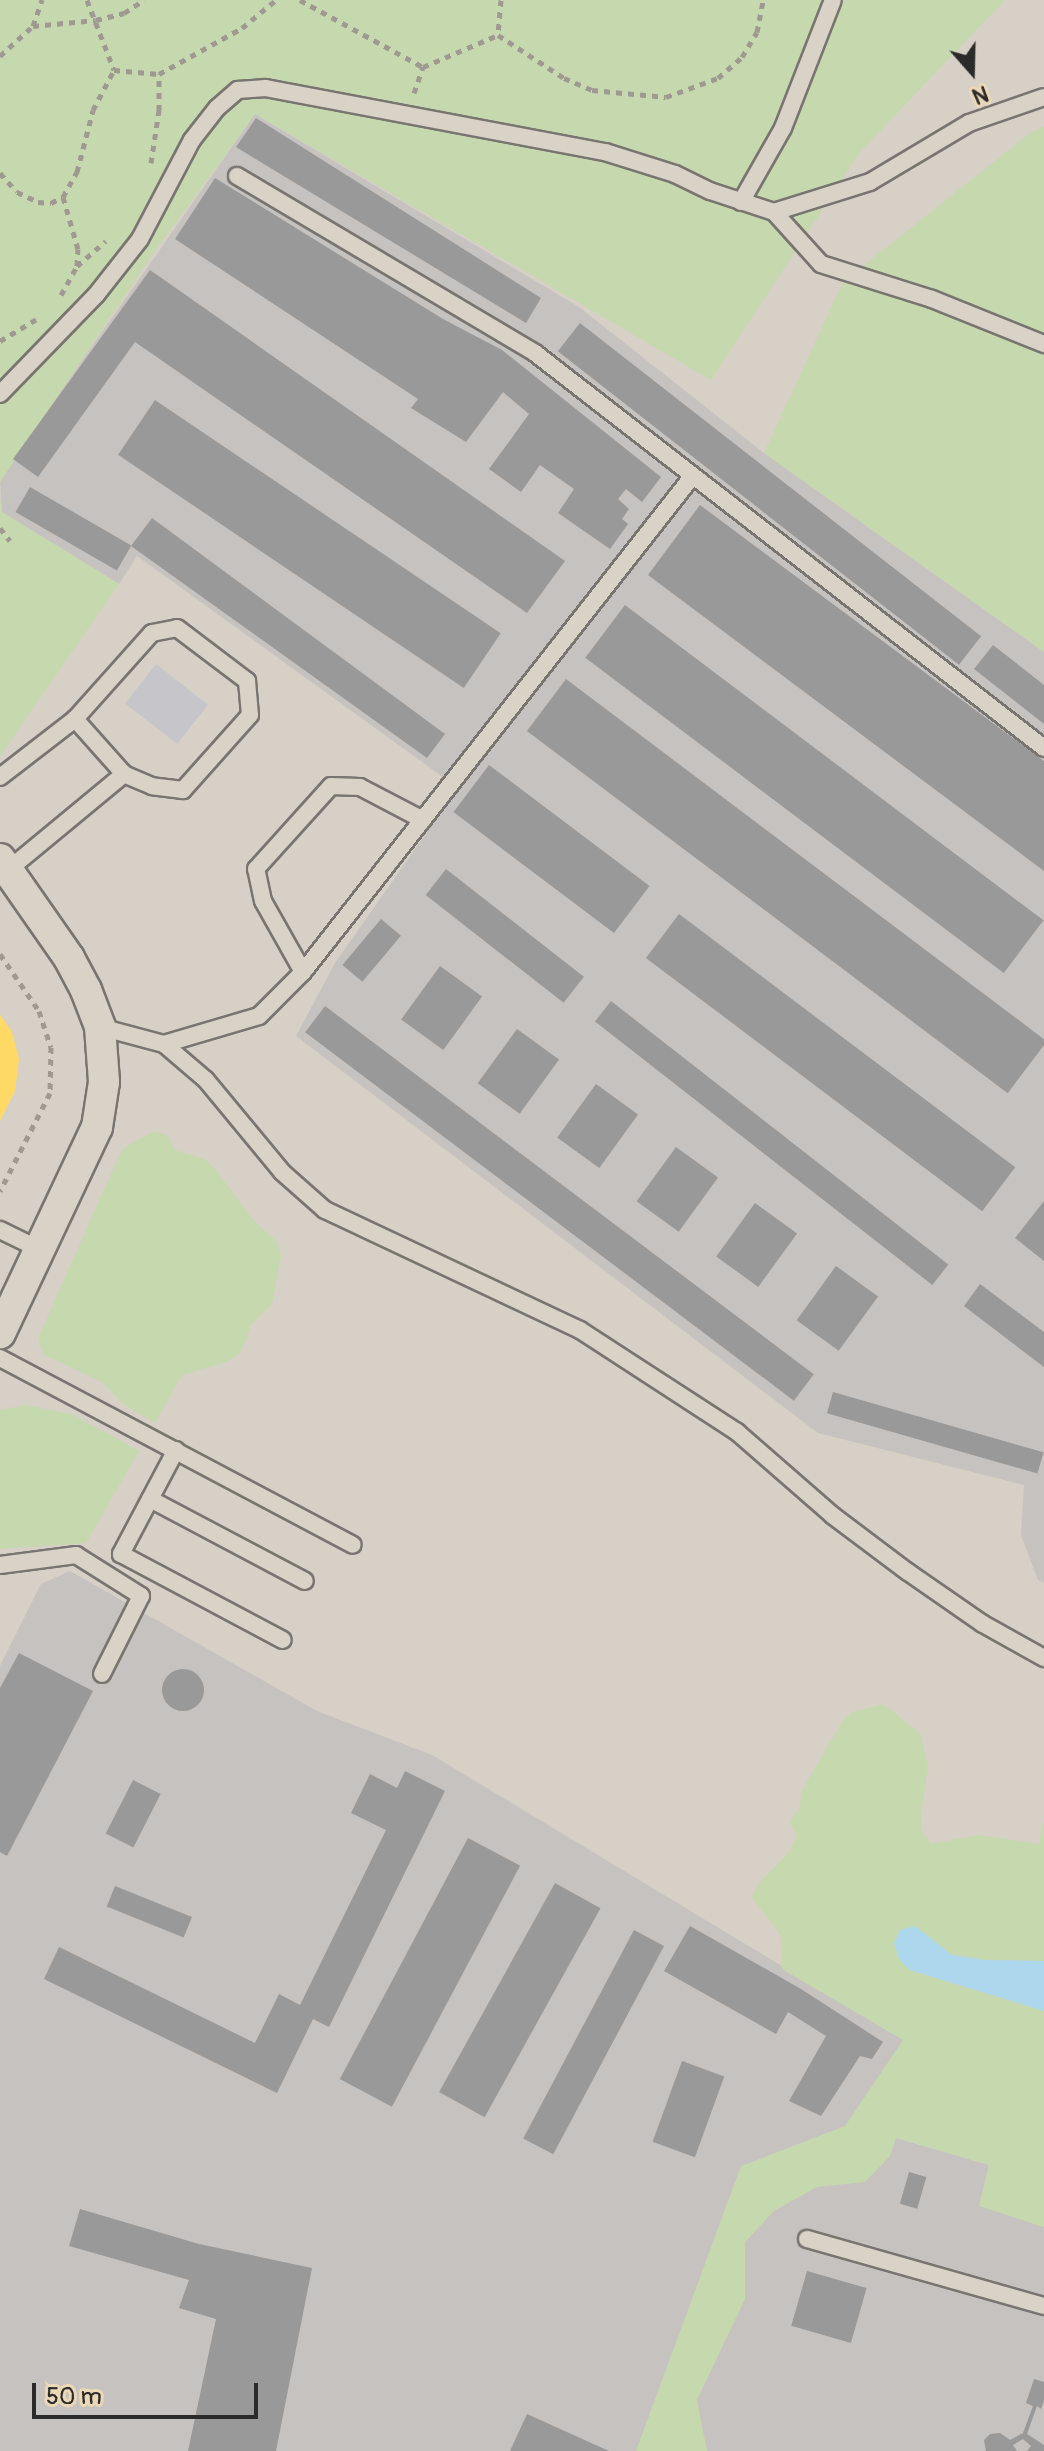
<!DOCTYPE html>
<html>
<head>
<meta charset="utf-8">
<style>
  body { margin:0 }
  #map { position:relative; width:1044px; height:2451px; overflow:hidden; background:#d6d0c6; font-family:Pangolin,sans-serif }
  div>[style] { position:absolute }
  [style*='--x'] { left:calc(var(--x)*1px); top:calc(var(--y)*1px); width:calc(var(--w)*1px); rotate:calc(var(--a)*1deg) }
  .built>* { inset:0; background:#c6c2bf }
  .green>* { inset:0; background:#c6d8ae }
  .water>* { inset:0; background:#acd7ec }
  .homes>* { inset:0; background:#ffd966 }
  .industry>* { inset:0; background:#999; transform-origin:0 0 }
  .round { border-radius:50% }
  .building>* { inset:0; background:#c6c6ca; transform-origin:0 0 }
  .path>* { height:5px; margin-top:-2.5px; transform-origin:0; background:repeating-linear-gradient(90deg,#9e9a91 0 6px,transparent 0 12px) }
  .roads { filter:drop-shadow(2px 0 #787571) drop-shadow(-2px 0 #787571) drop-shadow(0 2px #787571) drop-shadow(0 -2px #787571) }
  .lane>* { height:16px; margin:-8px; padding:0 8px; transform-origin:8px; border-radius:8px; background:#d9d3c7 }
  .street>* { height:30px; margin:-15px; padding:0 15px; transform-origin:15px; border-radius:15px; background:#d9d3c7 }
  span { translate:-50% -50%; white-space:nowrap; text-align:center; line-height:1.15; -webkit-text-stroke:8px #ebd8b6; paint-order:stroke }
  .north { position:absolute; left:932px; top:32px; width:80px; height:80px; -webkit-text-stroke:6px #ebd8b6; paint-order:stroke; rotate:160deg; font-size:22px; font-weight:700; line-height:32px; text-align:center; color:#2b2b2b }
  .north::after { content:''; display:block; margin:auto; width:28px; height:36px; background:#2b2b2b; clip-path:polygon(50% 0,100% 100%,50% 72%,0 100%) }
  .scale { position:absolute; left:32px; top:2383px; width:226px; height:36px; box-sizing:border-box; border:4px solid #2b2b2b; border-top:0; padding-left:10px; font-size:24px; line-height:28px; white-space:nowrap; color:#2b2b2b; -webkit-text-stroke:6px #ebd8b6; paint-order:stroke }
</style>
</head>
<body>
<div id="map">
  <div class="built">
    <div style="clip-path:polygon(255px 114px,579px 307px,764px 453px,1044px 652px,1044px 1583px,1038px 1580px,1021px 1535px,1024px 1485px,818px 1433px,296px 1036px,335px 963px,458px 788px,137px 556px,119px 584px,2px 512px,0 482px,13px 459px)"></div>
    <div style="clip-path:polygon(70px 1571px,317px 1711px,432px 1755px,903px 2039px,896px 2138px,989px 2165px,980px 2206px,1044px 2227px,1044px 2451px,0 2451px,0 1666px,41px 1584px)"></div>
  </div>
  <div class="green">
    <div style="clip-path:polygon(0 0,1005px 0,860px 152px,711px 380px,255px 114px,153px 254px,0 482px)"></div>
    <div style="clip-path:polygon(1044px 127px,1044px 652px,764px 453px,843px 282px,1030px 133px)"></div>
    <div style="clip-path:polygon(0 498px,2px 512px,119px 584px,0 756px)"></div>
    <div style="clip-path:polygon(155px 1131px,169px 1136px,174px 1150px,204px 1159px,215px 1169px,254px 1221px,277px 1242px,281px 1256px,272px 1304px,250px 1326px,246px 1342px,238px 1355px,224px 1363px,182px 1375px,155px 1423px,124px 1405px,102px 1382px,43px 1354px,38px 1338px,117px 1160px,125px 1147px)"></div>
    <div style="clip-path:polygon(25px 1405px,72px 1414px,139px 1451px,86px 1543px,0 1549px,0 1410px)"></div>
    <div style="clip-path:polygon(883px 1704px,920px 1733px,928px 1767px,921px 1815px,922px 1832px,931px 1844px,979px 1835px,1039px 1844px,1044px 1820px,1044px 1961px,985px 1960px,951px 1955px,939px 1947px,910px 1970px,1044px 2011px,1044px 2227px,979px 2206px,989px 2165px,896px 2138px,890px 2156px,865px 2182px,817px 2187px,774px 2211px,745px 2242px,745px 2299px,697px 2400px,707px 2451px,636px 2451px,741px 2166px,845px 2126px,903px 2040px,782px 1969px,781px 1935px,752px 1898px,758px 1884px,790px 1851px,796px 1836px,790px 1821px,800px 1808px,801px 1792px,842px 1722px,853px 1712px)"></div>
  </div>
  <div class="water">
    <div style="clip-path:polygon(915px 1926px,952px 1955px,985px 1960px,1044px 1961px,1044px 2011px,910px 1970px,899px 1959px,894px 1943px,900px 1930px)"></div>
  </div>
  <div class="homes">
    <div style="clip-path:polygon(0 1015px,12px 1032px,19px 1059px,15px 1091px,0 1121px)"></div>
  </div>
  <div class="industry">
    <div style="clip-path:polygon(256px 118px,541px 298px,526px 323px,236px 147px)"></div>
    <div style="clip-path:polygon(215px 178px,443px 319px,502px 350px,661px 477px,642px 502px,626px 489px,618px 499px,629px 509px,622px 519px,628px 524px,610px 549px,558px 513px,574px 489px,540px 465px,521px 492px,489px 469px,529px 414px,503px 392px,466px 442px,411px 408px,418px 399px,175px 239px)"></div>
    <div style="clip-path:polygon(150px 270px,565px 561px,527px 613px,135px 342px,38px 477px,13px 459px)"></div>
    <div style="left:580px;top:323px;width:509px;height:36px;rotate:38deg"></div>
    <div style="left:155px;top:400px;width:417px;height:66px;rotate:34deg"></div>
    <div style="left:30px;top:487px;width:117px;height:29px;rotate:30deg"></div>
    <div style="clip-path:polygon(700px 505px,1044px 761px,1044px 871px,648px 575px)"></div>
    <div style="clip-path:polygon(152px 518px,445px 734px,427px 758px,131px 546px)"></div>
    <div style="left:625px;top:605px;width:524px;height:66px;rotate:37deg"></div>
    <div style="clip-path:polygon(993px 645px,1044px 685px,1044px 724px,974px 669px)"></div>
    <div style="left:566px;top:679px;width:602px;height:65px;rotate:37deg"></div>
    <div style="left:489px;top:765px;width:201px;height:59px;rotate:37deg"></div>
    <div style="left:446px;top:869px;width:175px;height:33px;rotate:38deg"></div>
    <div style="left:679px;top:914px;width:421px;height:55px;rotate:37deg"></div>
    <div style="left:381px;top:919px;width:26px;height:60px;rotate:40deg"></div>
    <div style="left:440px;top:966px;width:52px;height:66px;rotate:36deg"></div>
    <div style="left:611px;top:1001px;width:428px;height:26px;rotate:38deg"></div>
    <div style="left:325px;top:1006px;width:612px;height:33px;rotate:37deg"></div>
    <div style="left:517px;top:1029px;width:52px;height:67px;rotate:36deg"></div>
    <div style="left:596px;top:1084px;width:52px;height:66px;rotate:36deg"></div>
    <div style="left:676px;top:1147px;width:52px;height:67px;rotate:36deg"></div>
    <div style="clip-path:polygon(1044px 1201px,1044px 1261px,1015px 1238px)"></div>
    <div style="left:755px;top:1203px;width:52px;height:66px;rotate:36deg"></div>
    <div style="left:836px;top:1266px;width:52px;height:67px;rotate:36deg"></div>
    <div style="clip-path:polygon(980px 1284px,1044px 1332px,1044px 1367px,964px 1306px)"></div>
    <div style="left:833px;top:1392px;width:219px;height:22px;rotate:16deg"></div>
    <div style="clip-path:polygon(19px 1653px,93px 1691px,7px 1856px,0 1852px,0 1688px)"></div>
    <div class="round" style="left:162px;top:1669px;width:42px;height:42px"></div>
    <div style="clip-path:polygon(405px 1771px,445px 1791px,329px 2027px,313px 2019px,277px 2093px,44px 1979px,59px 1947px,255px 2043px,279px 1994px,300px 2005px,386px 1830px,351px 1813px,370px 1774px,397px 1788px)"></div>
    <div style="left:133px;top:1780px;width:31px;height:60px;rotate:27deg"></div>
    <div style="left:468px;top:1838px;width:59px;height:273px;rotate:28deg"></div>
    <div style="left:555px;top:1883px;width:52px;height:239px;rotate:29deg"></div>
    <div style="left:115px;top:1886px;width:83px;height:22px;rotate:22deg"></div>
    <div style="clip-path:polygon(690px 1926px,801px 1989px,883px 2042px,872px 2059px,860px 2056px,821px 2116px,789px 2101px,826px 2036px,788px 2012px,776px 2034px,664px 1971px)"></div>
    <div style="left:634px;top:1930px;width:34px;height:236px;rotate:28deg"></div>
    <div style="left:682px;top:2061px;width:45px;height:86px;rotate:20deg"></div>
    <div style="left:909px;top:2172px;width:18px;height:33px;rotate:16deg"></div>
    <div style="clip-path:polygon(80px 2209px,199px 2244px,312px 2268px,276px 2451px,188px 2451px,216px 2319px,179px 2308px,189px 2280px,69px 2246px)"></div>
    <div style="left:807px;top:2271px;width:62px;height:57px;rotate:16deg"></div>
    <div style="clip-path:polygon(1034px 2379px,1044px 2382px,1044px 2401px,1041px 2409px,1037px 2406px,1027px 2434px,1044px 2445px,1044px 2451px,1027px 2451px,1031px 2446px,1023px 2439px,1013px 2445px,1017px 2451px,986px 2451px,984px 2440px,990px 2434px,1000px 2433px,1010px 2440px,1023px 2433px,1033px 2406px,1026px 2403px)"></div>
    <div style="clip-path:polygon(527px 2414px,609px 2451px,510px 2451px)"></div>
  </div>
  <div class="building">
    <div style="left:156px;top:664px;width:66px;height:50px;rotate:38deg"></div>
  </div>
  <div class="path">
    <div style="--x:87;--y:0;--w:75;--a:68.9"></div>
    <div style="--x:114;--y:70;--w:45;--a:5.1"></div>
    <div style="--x:159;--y:74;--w:95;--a:-29"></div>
    <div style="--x:242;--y:28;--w:44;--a:-39.5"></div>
    <div style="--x:300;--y:0;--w:140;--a:28.6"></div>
    <div style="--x:423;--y:67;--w:82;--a:-23.1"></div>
    <div style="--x:501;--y:0;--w:35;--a:95"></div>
    <div style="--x:498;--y:35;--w:79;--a:33.1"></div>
    <div style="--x:564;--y:78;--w:30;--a:23"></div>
    <div style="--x:592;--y:90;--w:74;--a:5.4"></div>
    <div style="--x:666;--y:97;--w:55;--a:-20.1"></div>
    <div style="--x:718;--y:78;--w:32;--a:-41"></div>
    <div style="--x:742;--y:57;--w:29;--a:-59"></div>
    <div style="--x:757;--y:32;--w:33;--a:-79"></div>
    <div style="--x:33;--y:26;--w:63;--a:-5.4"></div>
    <div style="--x:96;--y:20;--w:29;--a:-14"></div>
    <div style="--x:124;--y:13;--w:24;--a:-33"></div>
    <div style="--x:0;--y:56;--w:45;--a:-42.3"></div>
    <div style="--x:33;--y:26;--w:28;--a:-71"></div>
    <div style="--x:414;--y:93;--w:28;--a:-71"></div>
    <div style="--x:151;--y:163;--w:54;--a:-81.4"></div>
    <div style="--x:159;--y:110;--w:36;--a:-90"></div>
    <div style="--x:0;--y:173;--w:25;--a:48"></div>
    <div style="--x:17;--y:192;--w:23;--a:25"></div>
    <div style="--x:38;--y:202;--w:13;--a:4"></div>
    <div style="--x:51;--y:203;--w:13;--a:-27"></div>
    <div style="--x:63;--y:197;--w:29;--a:-61"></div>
    <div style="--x:77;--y:172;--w:64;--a:-75.5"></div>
    <div style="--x:93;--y:110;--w:45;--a:-62.3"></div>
    <div style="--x:77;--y:266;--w:38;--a:-41"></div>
    <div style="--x:61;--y:295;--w:33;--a:-61"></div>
    <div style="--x:77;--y:266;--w:17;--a:-87"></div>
    <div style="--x:78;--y:249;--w:54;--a:-106.1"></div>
    <div style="--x:0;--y:341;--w:47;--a:-31"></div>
    <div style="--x:0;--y:528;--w:16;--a:52"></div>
    <div style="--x:0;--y:954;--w:69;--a:55.6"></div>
    <div style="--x:39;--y:1011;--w:38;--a:72"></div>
    <div style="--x:51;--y:1047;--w:46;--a:91.2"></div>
    <div style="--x:50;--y:1093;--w:110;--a:117"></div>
  </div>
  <div class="roads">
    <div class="lane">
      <div style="--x:237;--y:176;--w:347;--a:30.7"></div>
      <div style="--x:535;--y:353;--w:644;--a:37.81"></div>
      <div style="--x:741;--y:202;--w:85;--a:-60.4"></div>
      <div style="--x:783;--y:128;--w:137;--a:-68.7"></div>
      <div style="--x:774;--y:212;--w:101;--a:-17.4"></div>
      <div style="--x:870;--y:182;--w:115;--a:-30.8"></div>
      <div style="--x:969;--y:123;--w:79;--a:-19.1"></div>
      <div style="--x:0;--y:394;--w:138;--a:-45.9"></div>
      <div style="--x:96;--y:295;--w:71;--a:-51.8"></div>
      <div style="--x:140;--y:239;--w:112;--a:-62.3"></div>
      <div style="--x:192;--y:140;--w:41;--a:-52"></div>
      <div style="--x:217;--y:108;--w:28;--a:-41"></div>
      <div style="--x:238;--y:90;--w:28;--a:-4"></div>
      <div style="--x:266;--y:88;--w:345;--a:10.7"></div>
      <div style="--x:605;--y:152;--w:73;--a:17.4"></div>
      <div style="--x:675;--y:174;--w:39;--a:26"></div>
      <div style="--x:710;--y:191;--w:67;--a:18.2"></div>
      <div style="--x:774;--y:212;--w:70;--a:47.9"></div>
      <div style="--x:821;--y:264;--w:116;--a:17.5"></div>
      <div style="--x:932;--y:299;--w:121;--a:21.9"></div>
      <div style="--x:177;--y:628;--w:88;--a:37.1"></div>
      <div style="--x:247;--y:681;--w:34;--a:85"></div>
      <div style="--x:250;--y:715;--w:101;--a:131.8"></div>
      <div style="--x:183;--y:790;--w:31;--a:-173"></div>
      <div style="--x:152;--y:786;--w:30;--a:-157"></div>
      <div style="--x:124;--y:774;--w:74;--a:-131.7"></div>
      <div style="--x:75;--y:719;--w:115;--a:-48.2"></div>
      <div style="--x:152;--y:633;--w:25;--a:-11"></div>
      <div style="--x:0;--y:777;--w:95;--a:-37.7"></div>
      <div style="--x:8;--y:870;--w:151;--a:-39.6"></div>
      <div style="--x:303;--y:972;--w:81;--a:-119.4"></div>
      <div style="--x:263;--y:901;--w:33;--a:-102"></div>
      <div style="--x:256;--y:869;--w:112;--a:-47.9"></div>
      <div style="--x:331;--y:786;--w:29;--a:2"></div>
      <div style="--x:360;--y:787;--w:71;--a:27.6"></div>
      <div style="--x:100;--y:1027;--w:66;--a:14.9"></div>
      <div style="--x:164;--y:1044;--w:55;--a:40.6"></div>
      <div style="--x:206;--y:1080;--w:119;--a:50.4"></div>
      <div style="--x:282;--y:1172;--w:57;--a:41.5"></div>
      <div style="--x:325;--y:1210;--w:282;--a:25.2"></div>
      <div style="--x:580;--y:1330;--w:187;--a:33"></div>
      <div style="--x:737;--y:1432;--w:126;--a:41.1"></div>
      <div style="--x:832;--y:1515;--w:95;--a:36.9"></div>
      <div style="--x:908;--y:1572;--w:91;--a:34.7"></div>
      <div style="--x:983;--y:1624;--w:70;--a:29.1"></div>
      <div style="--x:164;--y:1044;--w:99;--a:-16.4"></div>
      <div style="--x:259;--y:1016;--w:62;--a:-45"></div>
      <div style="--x:303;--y:972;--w:628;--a:-51.85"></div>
      <div style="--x:0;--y:1230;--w:43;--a:26"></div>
      <div style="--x:0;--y:1358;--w:399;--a:27.9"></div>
      <div style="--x:176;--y:1450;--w:118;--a:117.9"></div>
      <div style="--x:121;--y:1554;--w:183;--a:28"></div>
      <div style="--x:150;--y:1499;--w:175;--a:27.9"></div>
      <div style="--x:0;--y:1565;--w:77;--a:-7.5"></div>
      <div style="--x:76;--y:1555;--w:77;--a:32.2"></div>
      <div style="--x:141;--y:1596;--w:87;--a:116.6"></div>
      <div style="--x:807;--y:2239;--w:246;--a:15.8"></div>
    </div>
    <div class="street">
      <div style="--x:0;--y:859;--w:121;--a:55.1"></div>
      <div style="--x:69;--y:958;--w:36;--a:62"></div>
      <div style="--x:86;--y:990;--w:40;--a:69"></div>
      <div style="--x:100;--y:1027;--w:55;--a:85.8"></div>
      <div style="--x:104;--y:1082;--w:46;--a:98.8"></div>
      <div style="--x:97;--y:1127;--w:228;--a:115.2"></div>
    </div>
  </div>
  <div class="north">N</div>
  <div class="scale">50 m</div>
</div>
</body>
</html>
